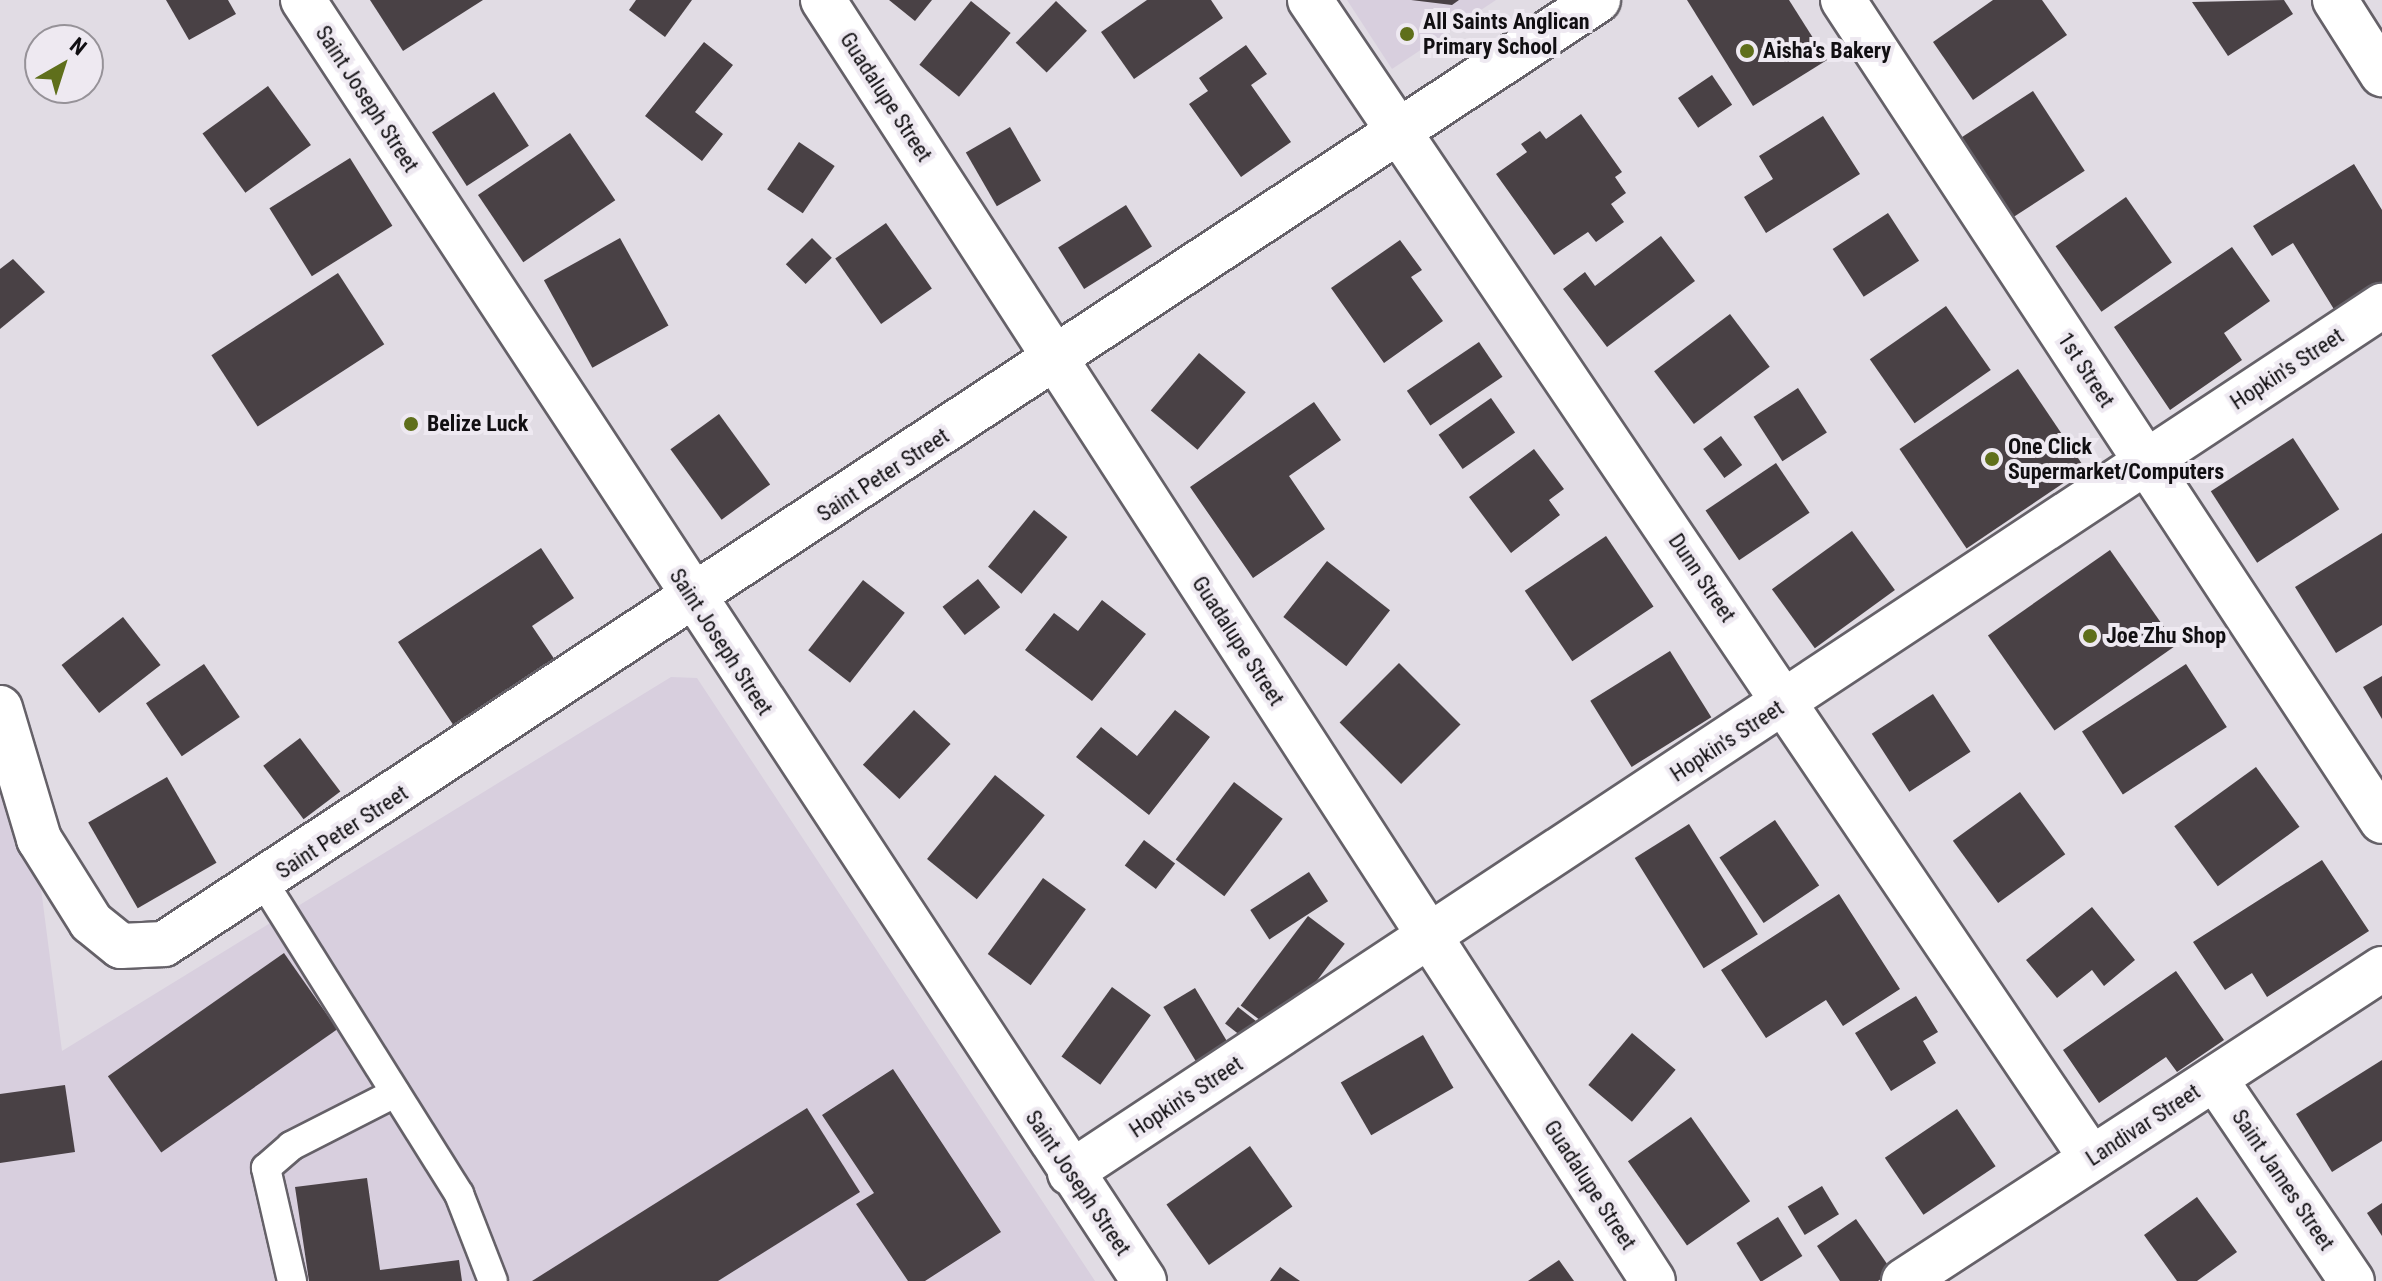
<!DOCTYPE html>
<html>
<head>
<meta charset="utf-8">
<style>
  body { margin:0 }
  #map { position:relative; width:2382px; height:1281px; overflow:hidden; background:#e1dce4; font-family:"Roboto Condensed",sans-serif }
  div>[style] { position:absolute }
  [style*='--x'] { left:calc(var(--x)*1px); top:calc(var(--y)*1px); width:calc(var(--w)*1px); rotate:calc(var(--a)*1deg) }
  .built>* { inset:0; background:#d8cfde }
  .building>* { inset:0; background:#494145; transform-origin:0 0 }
  .roads { filter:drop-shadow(2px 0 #656168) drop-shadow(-2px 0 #656168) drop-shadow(0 2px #656168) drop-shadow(0 -2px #656168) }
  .service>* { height:28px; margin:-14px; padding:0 14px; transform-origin:14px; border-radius:14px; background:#fff }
  .minor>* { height:44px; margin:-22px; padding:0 22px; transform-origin:22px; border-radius:22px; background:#fff }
  .dots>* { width:22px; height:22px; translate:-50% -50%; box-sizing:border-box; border:4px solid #eee9f1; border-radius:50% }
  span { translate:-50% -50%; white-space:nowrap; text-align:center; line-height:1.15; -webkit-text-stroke:8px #eee9f1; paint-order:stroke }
  .poi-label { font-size:22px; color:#110f12; font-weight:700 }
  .left { translate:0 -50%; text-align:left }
  .street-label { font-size:22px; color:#110f12 }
  .north { position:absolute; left:24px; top:24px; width:80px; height:80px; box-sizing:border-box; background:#eee9f1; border:2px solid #969298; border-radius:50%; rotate:39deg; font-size:22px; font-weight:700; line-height:32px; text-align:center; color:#110f12 }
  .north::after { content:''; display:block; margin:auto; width:28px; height:36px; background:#5f6f1b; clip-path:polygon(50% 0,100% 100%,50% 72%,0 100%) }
</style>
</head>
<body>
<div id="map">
  <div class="built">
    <div style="clip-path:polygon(1347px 0,1496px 0,1392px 69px)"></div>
    <div style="clip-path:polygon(671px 677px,697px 678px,1095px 1281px,0 1281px,0 703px,27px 780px,62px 1051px)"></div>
  </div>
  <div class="building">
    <div style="clip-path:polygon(166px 0,228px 0,236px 14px,189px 40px)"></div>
    <div style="clip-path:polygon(370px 0,483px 0,403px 51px)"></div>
    <div style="clip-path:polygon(636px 0,692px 0,665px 37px,629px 10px)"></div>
    <div style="clip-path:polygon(889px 0,932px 0,915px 21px)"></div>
    <div style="clip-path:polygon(1147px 0,1211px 0,1223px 18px,1134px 79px,1101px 32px)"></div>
    <div style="clip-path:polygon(1411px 0,1459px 0,1452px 5px)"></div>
    <div style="clip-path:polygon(1687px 0,1789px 0,1827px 60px,1753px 106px)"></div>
    <div style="clip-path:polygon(1993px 0,2042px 0,2067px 35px,1973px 100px,1933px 42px)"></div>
    <div style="clip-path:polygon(2284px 0,2293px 14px,2228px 56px,2192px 2px)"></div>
    <div style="left:971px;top:1px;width:51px;height:82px;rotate:39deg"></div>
    <div style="left:1056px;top:1px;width:43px;height:58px;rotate:44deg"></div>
    <div style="clip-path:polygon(704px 42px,733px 65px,695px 112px,723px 134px,702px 161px,645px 116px)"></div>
    <div style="clip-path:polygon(1246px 45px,1267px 74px,1251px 85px,1291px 142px,1241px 177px,1189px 104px,1208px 91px,1199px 78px)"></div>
    <div style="left:1712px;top:75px;width:36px;height:41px;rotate:56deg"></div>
    <div style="left:268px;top:86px;width:73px;height:81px;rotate:54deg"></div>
    <div style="left:2033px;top:91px;width:95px;height:90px;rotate:57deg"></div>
    <div style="left:494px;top:92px;width:64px;height:74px;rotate:57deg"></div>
    <div style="clip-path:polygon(1581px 114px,1622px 172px,1615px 177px,1626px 193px,1611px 204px,1624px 222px,1596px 242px,1588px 232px,1554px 255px,1496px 174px,1527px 152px,1521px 144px,1540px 131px,1546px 139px)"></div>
    <div style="clip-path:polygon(1823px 116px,1860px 174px,1766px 233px,1744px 197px,1773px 179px,1759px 156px)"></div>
    <div style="left:1010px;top:127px;width:62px;height:51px;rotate:60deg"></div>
    <div style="left:570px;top:133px;width:81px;height:111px;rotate:56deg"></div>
    <div style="left:799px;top:142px;width:43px;height:57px;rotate:34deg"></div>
    <div style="left:350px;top:158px;width:80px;height:95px;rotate:58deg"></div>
    <div style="clip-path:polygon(2354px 164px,2382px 210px,2382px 294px,2340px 319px,2293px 243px,2272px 256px,2253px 226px)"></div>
    <div style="left:2126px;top:197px;width:80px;height:86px;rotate:55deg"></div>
    <div style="left:1126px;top:205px;width:49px;height:80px;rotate:58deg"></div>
    <div style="left:1888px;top:213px;width:57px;height:66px;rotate:57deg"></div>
    <div style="left:886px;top:223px;width:80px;height:62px;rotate:55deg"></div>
    <div style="clip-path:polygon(1661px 236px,1695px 281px,1607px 347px,1563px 289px,1585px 272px,1595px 286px)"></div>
    <div style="left:620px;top:238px;width:100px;height:87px;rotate:61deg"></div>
    <div style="left:812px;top:238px;width:28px;height:37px;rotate:45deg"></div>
    <div style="clip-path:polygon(1400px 240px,1422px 270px,1411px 277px,1443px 321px,1384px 363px,1331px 288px)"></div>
    <div style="clip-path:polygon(2232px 247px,2270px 301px,2224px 333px,2242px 360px,2170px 410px,2114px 327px)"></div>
    <div style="clip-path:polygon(13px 259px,45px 292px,0 329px,0 269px)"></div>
    <div style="left:338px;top:273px;width:85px;height:151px;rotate:57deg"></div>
    <div style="left:1946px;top:306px;width:78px;height:93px;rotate:55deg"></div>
    <div style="left:1730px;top:314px;width:66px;height:95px;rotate:53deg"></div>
    <div style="left:1479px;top:342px;width:42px;height:87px;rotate:56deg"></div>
    <div style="left:1199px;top:353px;width:61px;height:75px;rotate:40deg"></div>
    <div style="left:2018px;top:369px;width:120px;height:143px;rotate:56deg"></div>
    <div style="left:1798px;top:388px;width:53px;height:53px;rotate:57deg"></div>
    <div style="left:1491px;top:398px;width:42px;height:64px;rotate:55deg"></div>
    <div style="clip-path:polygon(1314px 402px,1341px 440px,1289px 476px,1325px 529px,1253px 578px,1190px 487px)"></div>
    <div style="left:719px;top:414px;width:87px;height:60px;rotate:54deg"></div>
    <div style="left:1721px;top:436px;width:36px;height:22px;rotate:54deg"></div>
    <div style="left:2293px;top:438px;width:85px;height:98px;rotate:57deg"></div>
    <div style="clip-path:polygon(1534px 449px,1564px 489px,1549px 500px,1560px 515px,1511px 553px,1469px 497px)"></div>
    <div style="left:1776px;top:463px;width:60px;height:85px;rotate:56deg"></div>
    <div style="left:1034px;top:510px;width:43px;height:73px;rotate:39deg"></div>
    <div style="left:1852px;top:531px;width:73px;height:99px;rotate:54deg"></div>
    <div style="clip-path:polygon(2382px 533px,2382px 625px,2336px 653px,2295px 587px)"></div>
    <div style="left:1606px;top:536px;width:85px;height:98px;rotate:56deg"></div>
    <div style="clip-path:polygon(541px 548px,574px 598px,532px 626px,555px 660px,454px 726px,398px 642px)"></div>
    <div style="left:2110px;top:550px;width:116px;height:149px;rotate:55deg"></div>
    <div style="left:1327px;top:561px;width:80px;height:71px;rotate:38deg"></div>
    <div style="left:978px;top:579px;width:36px;height:45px;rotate:52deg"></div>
    <div style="left:863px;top:580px;width:53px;height:89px;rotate:38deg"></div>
    <div style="clip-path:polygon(1102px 600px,1146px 634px,1092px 701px,1025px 650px,1054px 613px,1078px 631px)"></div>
    <div style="left:123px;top:617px;width:61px;height:78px;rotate:52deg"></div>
    <div style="left:1670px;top:651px;width:78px;height:94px;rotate:58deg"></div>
    <div style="left:1399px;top:663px;width:87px;height:84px;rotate:45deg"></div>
    <div style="left:204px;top:664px;width:64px;height:70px;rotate:56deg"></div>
    <div style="left:2186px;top:664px;width:75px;height:124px;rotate:57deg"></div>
    <div style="clip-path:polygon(2382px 676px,2382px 719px,2363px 687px)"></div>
    <div style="left:1933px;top:694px;width:69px;height:73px;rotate:57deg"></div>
    <div style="left:914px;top:710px;width:50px;height:75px;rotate:43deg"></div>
    <div style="clip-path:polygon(1175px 710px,1210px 737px,1149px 815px,1076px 757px,1101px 727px,1137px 756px)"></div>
    <div style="left:300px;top:738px;width:67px;height:46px;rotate:53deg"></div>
    <div style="left:2256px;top:767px;width:74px;height:101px;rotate:54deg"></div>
    <div style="left:995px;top:775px;width:64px;height:108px;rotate:39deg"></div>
    <div style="left:167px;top:777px;width:99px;height:91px;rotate:60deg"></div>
    <div style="left:1234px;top:782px;width:61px;height:97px;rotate:37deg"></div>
    <div style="left:2020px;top:792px;width:77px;height:83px;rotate:54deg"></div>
    <div style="left:1775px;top:820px;width:79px;height:67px;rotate:56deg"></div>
    <div style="left:1689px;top:824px;width:130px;height:64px;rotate:58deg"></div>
    <div style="left:1144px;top:840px;width:39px;height:32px;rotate:37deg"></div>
    <div style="clip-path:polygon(2322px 860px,2369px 931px,2267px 997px,2252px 973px,2225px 990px,2193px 942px)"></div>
    <div style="left:1309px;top:872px;width:35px;height:70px;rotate:57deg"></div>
    <div style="left:1043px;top:878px;width:53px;height:94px;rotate:36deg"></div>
    <div style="clip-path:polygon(1839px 894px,1900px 989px,1843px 1026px,1826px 1000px,1766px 1038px,1721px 970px)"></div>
    <div style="clip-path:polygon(2092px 907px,2135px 960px,2104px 986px,2092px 970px,2057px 998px,2026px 960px)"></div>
    <div style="left:1308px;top:916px;width:46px;height:112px;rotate:37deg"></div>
    <div style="left:284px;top:953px;width:93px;height:215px;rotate:55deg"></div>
    <div style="clip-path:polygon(2176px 971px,2224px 1040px,2177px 1072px,2166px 1057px,2099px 1103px,2063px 1050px)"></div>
    <div style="left:1112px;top:987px;width:48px;height:86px;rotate:36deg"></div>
    <div style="left:1195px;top:988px;width:74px;height:37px;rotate:59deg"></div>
    <div style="clip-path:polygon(1916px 996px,1938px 1032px,1923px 1041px,1936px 1063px,1891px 1091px,1855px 1033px)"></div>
    <div style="left:1238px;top:1007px;width:28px;height:21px;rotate:38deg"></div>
    <div style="left:1632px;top:1033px;width:57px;height:68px;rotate:40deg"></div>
    <div style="left:1423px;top:1035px;width:61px;height:95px;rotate:60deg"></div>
    <div style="clip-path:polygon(2382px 1060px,2382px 1141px,2332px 1172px,2296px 1114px)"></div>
    <div style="clip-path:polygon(893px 1069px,1001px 1232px,925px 1281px,908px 1281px,856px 1204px,874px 1193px,822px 1115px)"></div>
    <div style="clip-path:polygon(65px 1085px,75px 1152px,0 1163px,0 1094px)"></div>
    <div style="clip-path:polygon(807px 1108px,860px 1192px,718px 1281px,532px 1281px)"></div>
    <div style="left:1957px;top:1109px;width:69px;height:87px;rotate:56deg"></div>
    <div style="left:1691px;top:1117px;width:103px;height:77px;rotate:55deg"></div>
    <div style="left:1250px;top:1146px;width:74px;height:102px;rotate:55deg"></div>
    <div style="clip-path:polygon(367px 1178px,380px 1270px,459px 1260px,462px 1281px,309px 1281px,295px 1187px)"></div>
    <div style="left:1822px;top:1186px;width:33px;height:40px;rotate:59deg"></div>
    <div style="clip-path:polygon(2197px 1197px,2237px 1252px,2197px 1281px,2177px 1281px,2144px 1235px)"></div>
    <div style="clip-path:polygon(2382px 1203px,2382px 1236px,2367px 1213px)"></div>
    <div style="left:1778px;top:1217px;width:46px;height:49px;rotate:58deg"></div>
    <div style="clip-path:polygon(1856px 1219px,1892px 1271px,1878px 1281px,1840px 1281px,1817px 1246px)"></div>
    <div style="clip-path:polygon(1559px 1260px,1574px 1281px,1528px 1281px)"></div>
    <div style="clip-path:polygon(1280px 1267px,1300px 1281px,1270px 1281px)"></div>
  </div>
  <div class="roads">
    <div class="service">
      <div style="--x:264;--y:883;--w:367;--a:57.9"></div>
      <div style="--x:459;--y:1194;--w:93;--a:68.7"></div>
      <div style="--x:292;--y:1281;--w:116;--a:-103"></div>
      <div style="--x:266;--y:1168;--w:33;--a:-41"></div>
      <div style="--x:291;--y:1146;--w:117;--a:-27"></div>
    </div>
    <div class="minor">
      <div style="--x:303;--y:0;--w:1532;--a:56.71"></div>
      <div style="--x:823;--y:0;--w:1526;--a:57.06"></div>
      <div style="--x:1310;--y:0;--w:1397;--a:56"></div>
      <div style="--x:1843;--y:0;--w:982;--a:56.71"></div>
      <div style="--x:2335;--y:0;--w:88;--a:57.6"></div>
      <div style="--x:0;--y:708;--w:137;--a:73.4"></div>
      <div style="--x:39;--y:839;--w:98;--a:57.9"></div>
      <div style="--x:91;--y:922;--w:38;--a:39"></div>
      <div style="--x:121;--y:946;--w:43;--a:-2.7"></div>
      <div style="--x:164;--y:944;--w:1717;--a:-33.36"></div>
      <div style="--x:2215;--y:1079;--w:244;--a:55.9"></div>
      <div style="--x:1070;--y:1173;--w:1573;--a:-33.46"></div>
      <div style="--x:1904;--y:1281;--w:571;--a:-33.13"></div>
    </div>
  </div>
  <div class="dots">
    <div style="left:1407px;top:34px;background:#5f6f1b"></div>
    <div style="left:1747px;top:51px;background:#5f6f1b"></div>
    <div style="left:411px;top:424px;background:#5f6f1b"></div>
    <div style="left:1992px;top:459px;background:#5f6f1b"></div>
    <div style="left:2090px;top:636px;background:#5f6f1b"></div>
  </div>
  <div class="poi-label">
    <span class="left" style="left:1423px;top:34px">All Saints Anglican<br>Primary School</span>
    <span class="left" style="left:1763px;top:51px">Aisha's Bakery</span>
    <span class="left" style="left:427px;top:424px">Belize Luck</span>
    <span class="left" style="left:2008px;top:459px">One Click<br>Supermarket/Computers</span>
    <span class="left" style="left:2106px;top:636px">Joe Zhu Shop</span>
  </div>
  <div class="street-label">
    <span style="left:886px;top:97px;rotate:57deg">Guadalupe Street</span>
    <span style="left:367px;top:99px;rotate:57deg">Saint Joseph Street</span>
    <span style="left:2287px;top:369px;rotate:-33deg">Hopkin's Street</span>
    <span style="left:2086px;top:370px;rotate:57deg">1st Street</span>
    <span style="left:883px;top:475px;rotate:-33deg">Saint Peter Street</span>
    <span style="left:1702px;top:578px;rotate:56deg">Dunn Street</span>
    <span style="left:1238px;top:641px;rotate:57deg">Guadalupe Street</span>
    <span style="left:721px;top:642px;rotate:57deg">Saint Joseph Street</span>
    <span style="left:1727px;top:741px;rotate:-33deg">Hopkin's Street</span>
    <span style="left:342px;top:832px;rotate:-33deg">Saint Peter Street</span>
    <span style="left:1186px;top:1097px;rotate:-33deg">Hopkin's Street</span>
    <span style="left:2143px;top:1125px;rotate:-33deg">Landivar Street</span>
    <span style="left:2283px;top:1180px;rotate:56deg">Saint James Street</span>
    <span style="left:1078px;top:1183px;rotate:56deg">Saint Joseph Street</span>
    <span style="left:1590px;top:1185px;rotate:57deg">Guadalupe Street</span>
  </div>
  <div class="north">N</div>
</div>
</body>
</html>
